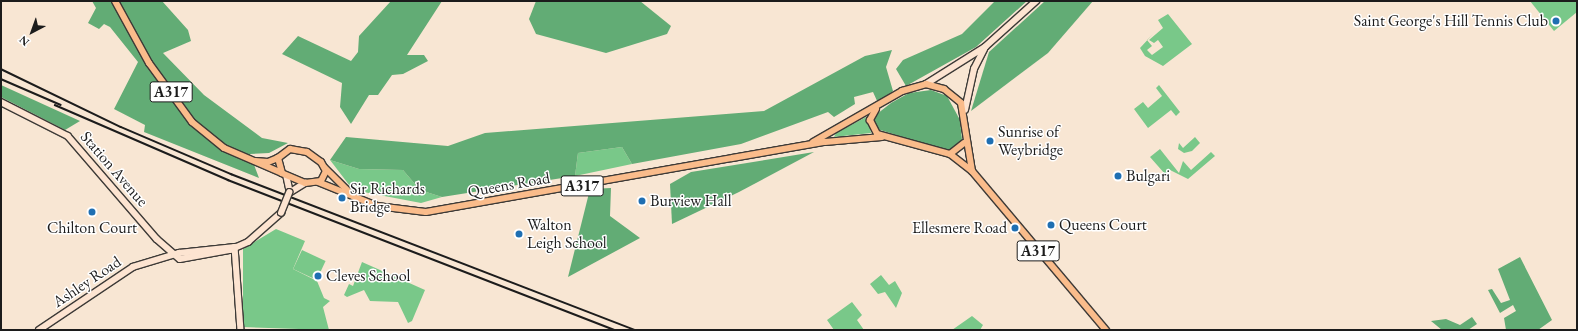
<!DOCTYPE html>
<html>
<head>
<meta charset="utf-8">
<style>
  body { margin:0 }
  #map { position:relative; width:1578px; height:331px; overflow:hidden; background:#f8e6d3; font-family:"EB Garamond",serif }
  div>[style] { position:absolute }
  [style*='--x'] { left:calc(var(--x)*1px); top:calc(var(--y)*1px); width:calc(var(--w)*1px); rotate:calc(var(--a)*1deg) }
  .green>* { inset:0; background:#79c889; transform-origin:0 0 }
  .forest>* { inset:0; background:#62ac75 }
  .roads { filter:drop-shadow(1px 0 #3d3a37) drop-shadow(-1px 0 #3d3a37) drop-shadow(0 1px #3d3a37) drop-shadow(0 -1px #3d3a37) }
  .secondary>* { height:5.5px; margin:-2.75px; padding:0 2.75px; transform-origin:2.75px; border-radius:2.75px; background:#fde4d1 }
  .primary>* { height:6px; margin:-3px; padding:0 3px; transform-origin:3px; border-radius:3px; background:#fabc8b }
  .rail>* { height:1.5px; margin:-0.75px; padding:0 0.75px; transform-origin:0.75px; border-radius:0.75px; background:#1c1c1c }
  .bridges { filter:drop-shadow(1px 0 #3d3a37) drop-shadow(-1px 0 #3d3a37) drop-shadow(0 1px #3d3a37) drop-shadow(0 -1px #3d3a37) }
  .secondary-bridge>* { height:5.5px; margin:-2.75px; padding:0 2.75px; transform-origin:2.75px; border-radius:2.75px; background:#fde4d1 }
  .dots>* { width:11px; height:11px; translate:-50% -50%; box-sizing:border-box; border:2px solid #fff; border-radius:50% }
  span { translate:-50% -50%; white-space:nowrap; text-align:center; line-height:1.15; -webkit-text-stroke:3px #fff; paint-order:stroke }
  .shield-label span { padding:1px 3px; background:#fff; border:1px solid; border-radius:3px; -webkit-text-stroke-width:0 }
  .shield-label { font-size:15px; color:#1c1c1c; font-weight:700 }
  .poi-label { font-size:16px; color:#1c1c1c }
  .right { translate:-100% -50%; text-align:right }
  .left { translate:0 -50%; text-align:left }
  .street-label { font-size:16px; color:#1c1c1c }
  .frame { position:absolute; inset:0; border:2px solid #1c1c1c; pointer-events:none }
  .north { position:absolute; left:12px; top:12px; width:40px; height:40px; -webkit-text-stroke:3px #fff; paint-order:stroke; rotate:221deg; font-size:11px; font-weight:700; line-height:16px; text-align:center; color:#1c1c1c }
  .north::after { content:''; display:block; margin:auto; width:14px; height:18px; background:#1c1c1c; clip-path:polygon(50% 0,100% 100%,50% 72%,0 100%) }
</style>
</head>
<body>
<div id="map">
  <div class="green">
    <div style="clip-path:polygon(1530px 1px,1577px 1px,1577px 12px,1554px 31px)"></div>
    <div style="clip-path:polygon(1168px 14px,1192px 44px,1163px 66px,1145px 56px,1140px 48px,1153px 34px,1147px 40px,1152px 46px,1147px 50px,1152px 55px,1163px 47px,1158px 40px,1154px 43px,1149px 40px,1163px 28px,1158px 20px)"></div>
    <div style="clip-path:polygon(1159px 85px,1180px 112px,1176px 116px,1171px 110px,1148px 128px,1134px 109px,1143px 102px,1148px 108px,1162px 96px,1156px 88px)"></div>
    <div style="clip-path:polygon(868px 116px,871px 133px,834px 137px,836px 133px)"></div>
    <div style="clip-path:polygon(1195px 137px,1200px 143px,1192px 151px,1184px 153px,1178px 149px,1179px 143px,1183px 148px)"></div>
    <div style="clip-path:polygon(622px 147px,632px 164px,575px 176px,578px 153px)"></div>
    <div style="clip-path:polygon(1160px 149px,1179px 173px,1183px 161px,1191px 170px,1211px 152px,1215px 156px,1188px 179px,1170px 170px,1165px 174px,1150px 157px)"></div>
    <div style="clip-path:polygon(330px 160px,359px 169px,403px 170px,420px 190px,442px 197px,421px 203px,353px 190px)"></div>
    <div style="clip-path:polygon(276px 229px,305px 241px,293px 269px,317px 281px,324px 298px,330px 301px,323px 307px,329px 330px,243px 327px,243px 249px)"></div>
    <div style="left:302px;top:250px;width:26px;height:21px;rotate:25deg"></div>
    <div style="clip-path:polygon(362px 262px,425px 290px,412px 321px,408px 323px,398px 302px,370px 301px,364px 290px,347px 297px,344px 295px,349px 284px,353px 286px)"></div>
    <div style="clip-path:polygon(881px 275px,889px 285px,895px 281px,902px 293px,896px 308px,885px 292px,878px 294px,870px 284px)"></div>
    <div style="clip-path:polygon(852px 302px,862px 315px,857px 320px,864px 330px,834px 330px,827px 320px)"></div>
    <div style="clip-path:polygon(972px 316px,983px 325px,980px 330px,952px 330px)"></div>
  </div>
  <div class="forest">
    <div style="clip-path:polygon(92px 1px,162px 1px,188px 30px,191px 41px,163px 53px,204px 95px,262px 138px,288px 143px,269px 153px,250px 154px,259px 178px,144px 132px,145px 125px,114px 109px,138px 62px,110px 27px,104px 24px,99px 29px,88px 23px,96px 8px)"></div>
    <div style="clip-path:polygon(391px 1px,442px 1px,407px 55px,424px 55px,428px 61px,403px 74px,392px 75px,378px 95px,369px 95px,351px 124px,340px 107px,342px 83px,282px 54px,298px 36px,351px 61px,358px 52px,359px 36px)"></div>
    <div style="clip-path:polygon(536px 1px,640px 1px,671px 26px,667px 34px,606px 53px,536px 34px,529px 19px)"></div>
    <div style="clip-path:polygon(995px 1px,1027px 1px,976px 47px,906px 86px,896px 69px,903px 60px,962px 34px)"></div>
    <div style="clip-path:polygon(1045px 1px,1093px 1px,1048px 53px,971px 111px,989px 52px)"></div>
    <div style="clip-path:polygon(892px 50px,886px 67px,893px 91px,878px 103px,873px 92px,854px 97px,855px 104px,834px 117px,828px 112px,741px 144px,632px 164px,622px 147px,578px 153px,575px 176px,442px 197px,420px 190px,403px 170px,359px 169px,330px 160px,346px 137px,448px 146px,485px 133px,764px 111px,865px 56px)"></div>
    <div style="clip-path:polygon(1px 85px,80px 121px,65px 130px,1px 97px)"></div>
    <div style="clip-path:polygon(931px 90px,947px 96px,960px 120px,962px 140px,951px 152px,877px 129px,874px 121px,877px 114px,891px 103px,909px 93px)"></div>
    <div style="clip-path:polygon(814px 152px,739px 192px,672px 224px,670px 184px,691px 172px)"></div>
    <div style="clip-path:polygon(611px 188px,610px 216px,640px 238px,568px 277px,590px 189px)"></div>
    <div style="clip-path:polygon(1520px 257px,1552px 320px,1538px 330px,1506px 330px,1504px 318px,1516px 311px,1513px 305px,1500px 313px,1488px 290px,1492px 289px,1501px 303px,1510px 300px,1498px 269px)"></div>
    <div style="clip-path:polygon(1472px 317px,1477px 324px,1468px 330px,1442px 330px,1431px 321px,1446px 319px,1460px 325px)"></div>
  </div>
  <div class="roads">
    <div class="secondary">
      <div style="--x:926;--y:84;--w:70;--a:-32.1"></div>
      <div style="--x:985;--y:47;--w:69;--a:-42"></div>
      <div style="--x:1;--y:102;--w:75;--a:26.9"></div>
      <div style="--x:68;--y:136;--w:136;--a:49.2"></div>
      <div style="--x:157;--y:239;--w:30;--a:41"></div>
      <div style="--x:180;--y:259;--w:51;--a:-10.2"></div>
      <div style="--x:230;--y:250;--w:20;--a:-24"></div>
      <div style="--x:248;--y:242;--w:44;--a:-41.3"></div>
      <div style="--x:965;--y:110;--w:42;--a:-77.6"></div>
      <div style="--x:974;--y:69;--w:22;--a:-63"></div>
      <div style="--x:287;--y:177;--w:14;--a:78"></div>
      <div style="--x:289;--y:193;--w:19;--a:-32"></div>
      <div style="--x:235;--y:247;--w:83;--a:85.9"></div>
      <div style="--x:39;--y:330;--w:113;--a:-33.8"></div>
      <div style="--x:133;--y:267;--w:48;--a:-16.9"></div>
      <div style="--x:179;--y:253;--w:56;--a:-6.1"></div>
    </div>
    <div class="primary">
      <div style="--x:115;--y:1;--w:71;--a:61.3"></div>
      <div style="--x:149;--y:63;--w:73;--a:53.9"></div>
      <div style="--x:192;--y:122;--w:41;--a:39.1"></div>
      <div style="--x:224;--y:148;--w:63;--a:23.3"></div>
      <div style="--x:876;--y:109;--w:13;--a:119"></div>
      <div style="--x:870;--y:120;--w:16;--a:63"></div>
      <div style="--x:877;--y:134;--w:76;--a:15.3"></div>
      <div style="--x:950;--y:154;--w:28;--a:38"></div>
      <div style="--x:972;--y:171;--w:208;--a:49.9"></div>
      <div style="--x:813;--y:142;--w:103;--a:-29.8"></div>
      <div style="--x:902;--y:91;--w:25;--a:-16"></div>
      <div style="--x:926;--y:84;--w:19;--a:16"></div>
      <div style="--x:944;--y:89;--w:22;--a:39"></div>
      <div style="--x:961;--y:103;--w:69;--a:80.8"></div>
      <div style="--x:290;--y:149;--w:17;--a:10"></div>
      <div style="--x:307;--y:152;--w:17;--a:36"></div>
      <div style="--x:321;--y:162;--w:10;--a:61"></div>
      <div style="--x:326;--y:171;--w:11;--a:117"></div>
      <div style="--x:321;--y:181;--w:16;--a:173"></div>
      <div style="--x:305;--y:183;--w:25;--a:-157"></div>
      <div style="--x:282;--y:173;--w:16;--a:-105"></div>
      <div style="--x:278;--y:158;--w:15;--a:-37"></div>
      <div style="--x:950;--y:154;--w:18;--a:-38"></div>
      <div style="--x:255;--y:161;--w:13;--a:4"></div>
      <div style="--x:268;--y:162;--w:11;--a:-22"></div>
      <div style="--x:325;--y:168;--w:41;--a:45"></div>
      <div style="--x:318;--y:182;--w:64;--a:22.1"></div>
      <div style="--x:377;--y:206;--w:49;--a:7"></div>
      <div style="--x:426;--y:212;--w:405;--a:-10"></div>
      <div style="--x:825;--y:142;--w:57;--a:-5"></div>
    </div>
  </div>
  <div class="rail">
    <div style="--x:1;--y:69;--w:133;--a:25.8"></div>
    <div style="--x:121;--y:127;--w:120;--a:23.1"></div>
    <div style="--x:231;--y:174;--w:433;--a:21.1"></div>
    <div style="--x:1;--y:79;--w:65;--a:23.4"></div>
    <div style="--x:55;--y:105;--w:189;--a:23.4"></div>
    <div style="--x:228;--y:180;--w:415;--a:21.2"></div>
  </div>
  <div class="bridges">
    <div class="secondary-bridge">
      <div style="--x:281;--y:213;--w:22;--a:-68"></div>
    </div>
  </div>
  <div class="dots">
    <div style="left:1556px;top:21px;background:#1f6fb2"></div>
    <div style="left:990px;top:141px;background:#1f6fb2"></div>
    <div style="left:1118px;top:176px;background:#1f6fb2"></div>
    <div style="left:342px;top:198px;background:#1f6fb2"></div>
    <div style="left:642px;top:201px;background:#1f6fb2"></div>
    <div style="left:92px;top:212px;background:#1f6fb2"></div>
    <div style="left:1051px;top:225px;background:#1f6fb2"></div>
    <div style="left:1015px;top:228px;background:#1f6fb2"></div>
    <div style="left:519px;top:234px;background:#1f6fb2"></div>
    <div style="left:318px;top:276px;background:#1f6fb2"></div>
  </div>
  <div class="shield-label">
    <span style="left:171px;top:92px">A317</span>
    <span style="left:582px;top:186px">A317</span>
    <span style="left:1038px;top:251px">A317</span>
  </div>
  <div class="poi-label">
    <span class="right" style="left:1548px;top:21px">Saint George's Hill Tennis Club</span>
    <span class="left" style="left:998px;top:141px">Sunrise of<br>Weybridge</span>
    <span class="left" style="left:1126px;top:176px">Bulgari</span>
    <span class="left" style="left:350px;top:198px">Sir Richards<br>Bridge</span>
    <span class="left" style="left:650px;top:201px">Burview Hall</span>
    <span class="left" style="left:527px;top:234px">Walton<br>Leigh School</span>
    <span class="left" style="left:1059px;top:225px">Queens Court</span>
    <span style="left:92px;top:228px">Chilton Court</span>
    <span class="right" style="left:1007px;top:228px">Ellesmere Road</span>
    <span class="left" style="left:326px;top:276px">Cleves School</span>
  </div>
  <div class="street-label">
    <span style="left:114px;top:169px;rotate:49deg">Station Avenue</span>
    <span style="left:509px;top:185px;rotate:-10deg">Queens Road</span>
    <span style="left:87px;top:282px;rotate:-34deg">Ashley Road</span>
  </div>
  <div class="frame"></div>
  <div class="north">N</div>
</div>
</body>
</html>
